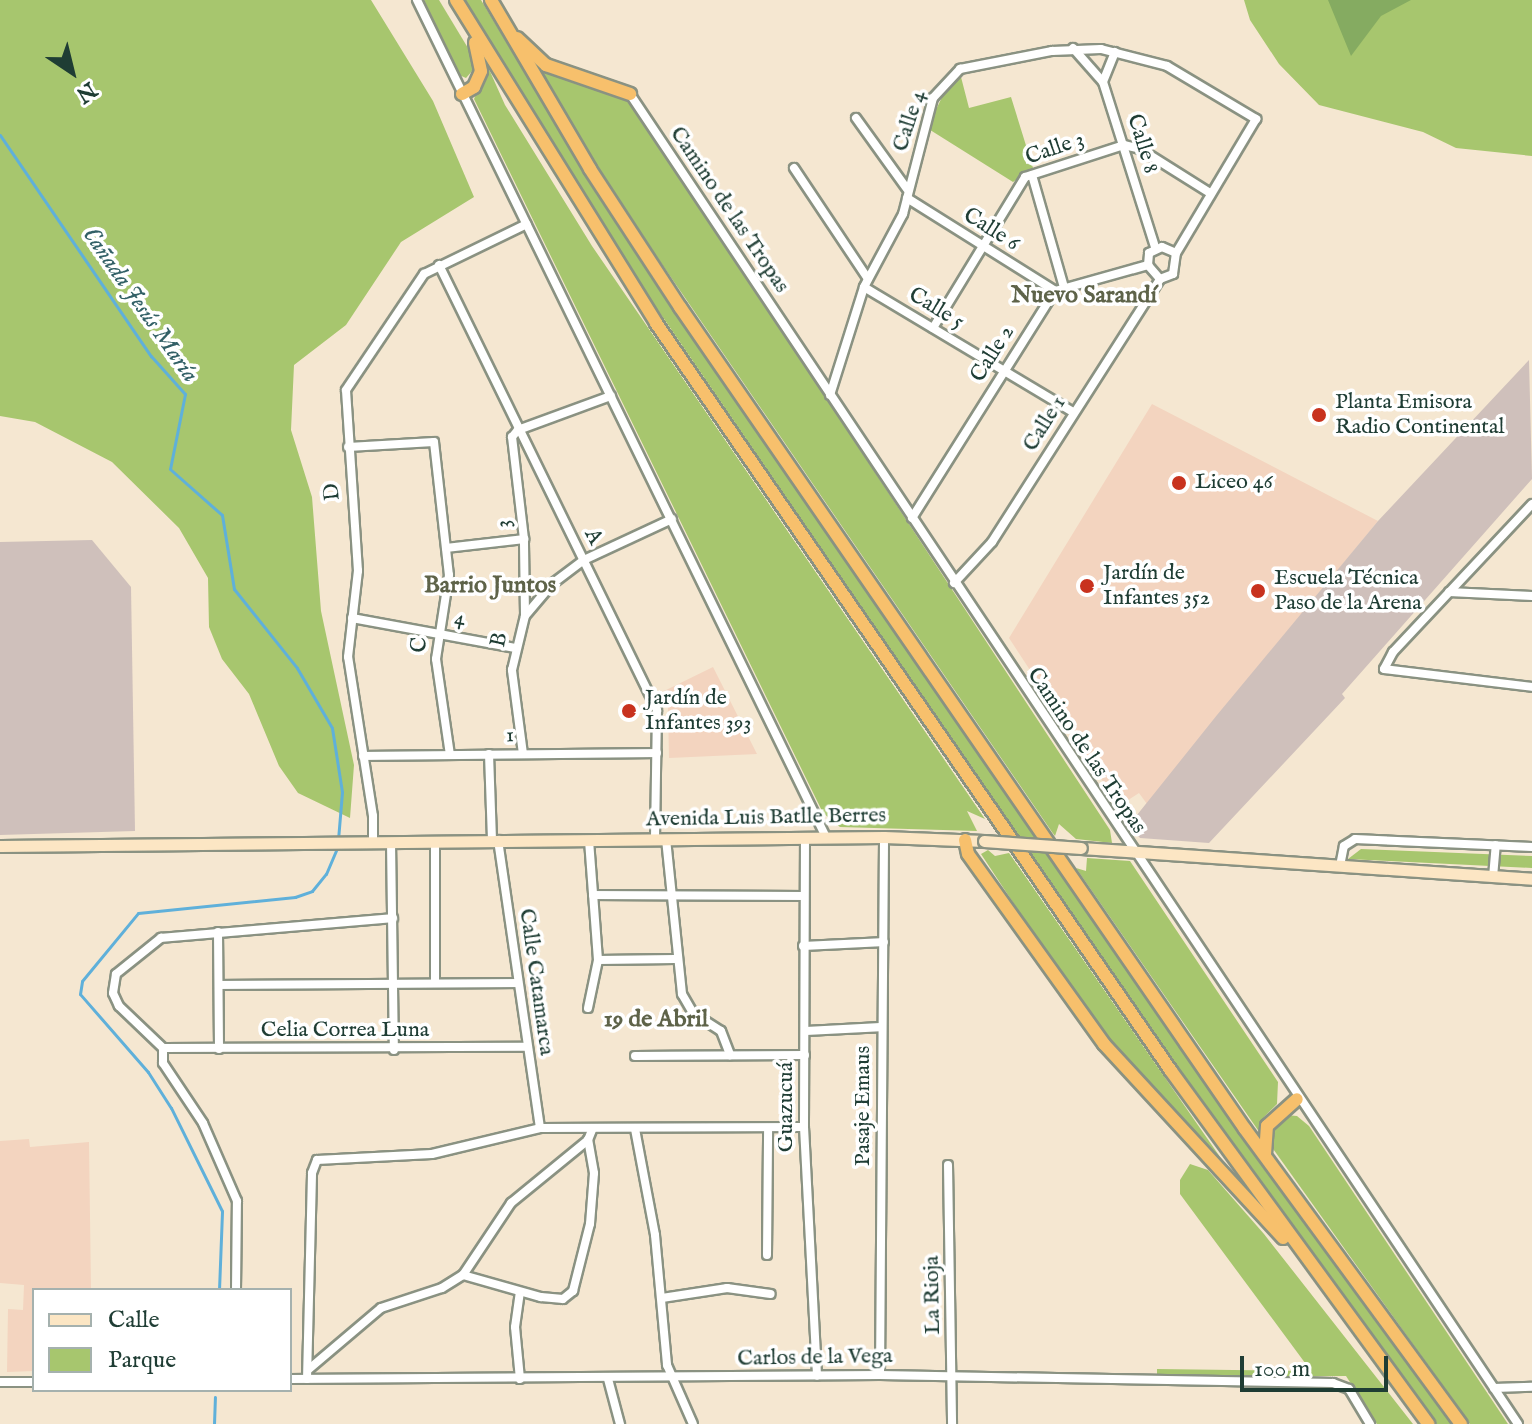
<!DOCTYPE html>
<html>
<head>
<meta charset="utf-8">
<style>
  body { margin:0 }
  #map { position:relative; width:1532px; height:1424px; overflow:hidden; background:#f5e7d1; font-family:"IM FELL English",serif }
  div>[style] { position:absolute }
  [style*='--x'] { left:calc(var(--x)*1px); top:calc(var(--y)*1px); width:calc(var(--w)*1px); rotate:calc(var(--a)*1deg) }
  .built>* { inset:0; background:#f3d4bf }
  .industrial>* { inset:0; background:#cfc0bb }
  .green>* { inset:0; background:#a7c66e }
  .forest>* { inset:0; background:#85ab61 }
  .stream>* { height:3px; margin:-1.5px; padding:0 1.5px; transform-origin:1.5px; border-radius:1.5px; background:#5fb0da }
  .roads { filter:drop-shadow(2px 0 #8a9282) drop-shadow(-2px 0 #8a9282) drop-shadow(0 2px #8a9282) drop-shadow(0 -2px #8a9282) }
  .minor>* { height:8px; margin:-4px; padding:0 4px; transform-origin:4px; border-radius:4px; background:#fff }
  .secondary>* { height:11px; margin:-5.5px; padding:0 5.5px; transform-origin:5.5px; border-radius:5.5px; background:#fce6c4 }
  .trunk>* { height:12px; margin:-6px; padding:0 6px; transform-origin:6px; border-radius:6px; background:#f7c06c }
  .bridges { filter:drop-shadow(2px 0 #8a9282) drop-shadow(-2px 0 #8a9282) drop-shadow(0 2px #8a9282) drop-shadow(0 -2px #8a9282) }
  .secondary-bridge>* { height:11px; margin:-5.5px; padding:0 5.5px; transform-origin:5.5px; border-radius:5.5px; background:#fce6c4 }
  .dots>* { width:22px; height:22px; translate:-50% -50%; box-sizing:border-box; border:4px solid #fff; border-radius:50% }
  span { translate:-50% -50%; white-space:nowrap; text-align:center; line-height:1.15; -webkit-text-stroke:7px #fff; paint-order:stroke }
  .street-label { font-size:22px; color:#1f3d34 }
  .poi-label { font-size:22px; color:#1f3d34 }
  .left { translate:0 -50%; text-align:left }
  .neighbourhood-label { font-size:24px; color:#5e6349; font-weight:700 }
  .water-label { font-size:24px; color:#326066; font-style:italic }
  .legend { position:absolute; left:32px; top:1288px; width:260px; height:104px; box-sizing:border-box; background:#fff; border:2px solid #a5b1ae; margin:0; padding:10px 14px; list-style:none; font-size:24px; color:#1f3d34 }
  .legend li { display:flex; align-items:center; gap:16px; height:40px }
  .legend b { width:40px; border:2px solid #a5b1ae }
  .north { position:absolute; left:32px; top:32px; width:80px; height:80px; -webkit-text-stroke:6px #fff; paint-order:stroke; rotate:145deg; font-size:22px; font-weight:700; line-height:32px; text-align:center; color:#1f3d34 }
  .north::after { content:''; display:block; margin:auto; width:28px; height:36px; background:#1f3d34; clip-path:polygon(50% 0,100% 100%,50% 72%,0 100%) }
  .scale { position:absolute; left:1240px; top:1356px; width:148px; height:36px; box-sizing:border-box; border:4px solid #1f3d34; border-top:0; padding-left:10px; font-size:24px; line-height:28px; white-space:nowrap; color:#1f3d34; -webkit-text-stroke:6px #fff; paint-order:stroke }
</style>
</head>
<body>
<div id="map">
  <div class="built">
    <div style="clip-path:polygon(1152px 404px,1378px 521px,1147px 804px,1139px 793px,1119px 806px,1009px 638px)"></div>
    <div style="clip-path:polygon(713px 667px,757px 754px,669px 758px,668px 708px,660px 693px)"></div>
    <div style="clip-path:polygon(29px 1139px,30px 1147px,89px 1142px,91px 1290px,34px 1290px,34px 1371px,7px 1372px,8px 1309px,23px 1310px,24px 1285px,0 1283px,0 1141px)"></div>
  </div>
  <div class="industrial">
    <div style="clip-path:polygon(1529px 360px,1532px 479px,1342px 694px,1345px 698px,1209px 843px,1140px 838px,1129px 825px,1217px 715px,1378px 521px)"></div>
    <div style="clip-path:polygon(92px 540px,131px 587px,135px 831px,0 835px,0 542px)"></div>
  </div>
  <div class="green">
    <div style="clip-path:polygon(0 0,371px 0,433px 101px,474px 197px,401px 242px,346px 325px,294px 365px,291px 430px,312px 497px,321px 611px,354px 765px,350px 818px,298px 793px,279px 766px,249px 694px,222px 659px,209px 627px,208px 578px,179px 528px,112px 462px,35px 422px,0 416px)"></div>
    <div style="clip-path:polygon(424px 0,439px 0,471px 53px,473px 70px,466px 78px,459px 75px)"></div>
    <div style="clip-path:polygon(465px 0,481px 0,608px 210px,744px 409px,1138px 985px,1454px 1424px,1435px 1424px,1210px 1116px,625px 262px)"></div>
    <div style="clip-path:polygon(1244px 0,1532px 0,1532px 156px,1456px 148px,1423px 132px,1319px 105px,1279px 64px,1250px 20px)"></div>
    <div style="clip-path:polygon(534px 62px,620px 94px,637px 110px,1110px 830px,1112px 843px,1076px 839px,1059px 824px,1055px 836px,1052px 832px,600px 174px)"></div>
    <div style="clip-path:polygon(488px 67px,505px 105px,592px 246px,985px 819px,967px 811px,977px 831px,840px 827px,823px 813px,474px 99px)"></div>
    <div style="clip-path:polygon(961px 77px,969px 108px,1011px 97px,1033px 168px,1013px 182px,927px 128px,948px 85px)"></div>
    <div style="clip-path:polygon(1361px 849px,1532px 856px,1532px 868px,1348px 859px)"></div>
    <div style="clip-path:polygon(988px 850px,995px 856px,1009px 853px,1234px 1177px,1110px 1042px,1075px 996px,981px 854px)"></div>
    <div style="clip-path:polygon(1087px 858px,1130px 861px,1278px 1082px,1277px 1104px,1264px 1117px,1260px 1133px,1076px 868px,1086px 871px)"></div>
    <div style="clip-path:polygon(1286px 1115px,1297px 1116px,1309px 1126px,1508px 1424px,1470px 1424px,1271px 1146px,1269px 1131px)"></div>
    <div style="clip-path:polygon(1190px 1164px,1208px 1170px,1264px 1234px,1413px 1424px,1377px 1424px,1346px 1376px,1157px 1377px,1157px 1369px,1311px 1371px,1180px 1194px,1180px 1180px)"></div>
  </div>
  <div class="forest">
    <div style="clip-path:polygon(1328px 0,1411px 0,1381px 16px,1351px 56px)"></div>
  </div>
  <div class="stream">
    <div style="--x:0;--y:135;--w:268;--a:55.7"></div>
    <div style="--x:151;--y:356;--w:51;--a:48.2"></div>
    <div style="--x:185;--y:394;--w:76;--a:101.3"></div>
    <div style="--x:170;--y:469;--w:69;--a:41.5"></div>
    <div style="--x:222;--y:515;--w:75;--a:80.8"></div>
    <div style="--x:234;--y:589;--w:101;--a:51.4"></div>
    <div style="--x:297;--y:668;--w:69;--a:59.7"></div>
    <div style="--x:332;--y:728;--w:65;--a:81.1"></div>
    <div style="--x:342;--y:792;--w:48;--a:94.8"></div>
    <div style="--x:219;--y:1290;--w:79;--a:-87.8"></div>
    <div style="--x:222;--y:1211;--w:115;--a:-116.3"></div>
    <div style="--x:171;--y:1108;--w:43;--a:-122.6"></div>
    <div style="--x:148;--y:1072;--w:103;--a:-131.1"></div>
    <div style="--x:80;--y:994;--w:13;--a:-81"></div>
    <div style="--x:82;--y:981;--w:88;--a:-50.5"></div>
    <div style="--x:138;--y:913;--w:158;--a:-5.8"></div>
    <div style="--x:295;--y:897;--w:18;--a:-19"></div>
    <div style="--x:312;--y:891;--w:22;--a:-51"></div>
    <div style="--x:326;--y:874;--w:28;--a:-67"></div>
    <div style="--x:214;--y:1424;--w:27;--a:-88"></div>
  </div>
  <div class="roads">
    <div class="minor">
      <div style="--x:417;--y:0;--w:932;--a:63.96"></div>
      <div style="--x:1073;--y:48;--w:45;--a:48.6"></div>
      <div style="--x:1115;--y:52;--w:32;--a:112"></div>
      <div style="--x:1103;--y:82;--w:173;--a:72.5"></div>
      <div style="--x:630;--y:94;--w:1599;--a:56.27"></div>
      <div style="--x:856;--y:118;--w:87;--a:54.3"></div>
      <div style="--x:794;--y:168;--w:133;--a:56.3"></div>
      <div style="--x:1032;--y:175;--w:116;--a:74.1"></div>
      <div style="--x:907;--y:198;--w:175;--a:32.1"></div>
      <div style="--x:439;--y:265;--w:496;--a:63.9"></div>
      <div style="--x:657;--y:710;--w:129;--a:90.9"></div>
      <div style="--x:1160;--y:279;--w:18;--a:-131"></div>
      <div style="--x:1148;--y:265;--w:12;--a:-85"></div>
      <div style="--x:1149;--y:253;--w:14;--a:-25"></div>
      <div style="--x:1162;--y:247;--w:15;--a:23"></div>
      <div style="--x:1160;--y:279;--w:14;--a:-21"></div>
      <div style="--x:1173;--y:274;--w:21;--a:-82"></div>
      <div style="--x:864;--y:287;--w:244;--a:30.9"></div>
      <div style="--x:933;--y:328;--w:177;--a:-58.6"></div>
      <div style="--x:1025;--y:177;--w:104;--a:-17.9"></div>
      <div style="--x:1124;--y:145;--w:16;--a:14"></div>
      <div style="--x:1140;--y:149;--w:83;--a:32.2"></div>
      <div style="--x:830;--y:395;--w:113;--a:-72.5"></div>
      <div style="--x:864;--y:287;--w:83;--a:-61.9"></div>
      <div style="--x:903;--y:214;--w:120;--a:-75.5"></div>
      <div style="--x:933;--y:98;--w:40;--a:-47"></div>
      <div style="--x:960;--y:69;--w:94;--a:-11.1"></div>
      <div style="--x:1052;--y:51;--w:49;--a:-2.3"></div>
      <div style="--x:1101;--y:49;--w:68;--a:14.4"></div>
      <div style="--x:1167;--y:66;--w:104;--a:30.8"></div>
      <div style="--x:1256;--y:119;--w:156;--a:120.8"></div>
      <div style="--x:348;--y:447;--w:86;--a:-3.3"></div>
      <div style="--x:434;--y:442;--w:134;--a:83.6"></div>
      <div style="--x:449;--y:575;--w:85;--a:98.8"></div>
      <div style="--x:436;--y:659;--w:97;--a:81.7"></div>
      <div style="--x:1532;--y:504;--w:203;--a:133.2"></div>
      <div style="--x:1393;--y:652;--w:19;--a:118"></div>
      <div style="--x:1384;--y:669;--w:149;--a:6.9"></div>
      <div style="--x:912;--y:518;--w:268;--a:-57.8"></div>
      <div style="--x:1055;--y:291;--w:97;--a:-15.6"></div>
      <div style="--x:446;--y:548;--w:79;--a:-6.6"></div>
      <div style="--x:954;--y:583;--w:56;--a:-47.2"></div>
      <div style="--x:992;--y:542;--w:312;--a:-57.4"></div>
      <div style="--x:1449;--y:592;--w:83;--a:2.8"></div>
      <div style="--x:525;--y:615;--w:76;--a:-90.8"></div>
      <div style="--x:524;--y:539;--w:103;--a:-96.7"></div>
      <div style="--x:512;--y:437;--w:9;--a:-49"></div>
      <div style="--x:518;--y:430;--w:99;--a:-20.1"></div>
      <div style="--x:352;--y:618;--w:166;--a:10.4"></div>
      <div style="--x:489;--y:754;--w:87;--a:88"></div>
      <div style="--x:523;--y:754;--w:85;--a:-97.5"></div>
      <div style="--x:512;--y:670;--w:56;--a:-76.5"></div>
      <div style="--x:525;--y:616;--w:42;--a:-49.8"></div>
      <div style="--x:552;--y:584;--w:40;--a:-37"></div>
      <div style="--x:584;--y:560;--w:97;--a:-25"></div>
      <div style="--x:363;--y:756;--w:294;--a:-0.6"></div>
      <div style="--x:805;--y:837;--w:290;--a:90.2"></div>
      <div style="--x:804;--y:1127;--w:249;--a:87"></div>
      <div style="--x:666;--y:839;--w:156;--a:84.1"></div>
      <div style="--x:682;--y:994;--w:22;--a:60"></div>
      <div style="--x:693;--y:1013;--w:33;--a:33"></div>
      <div style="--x:721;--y:1031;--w:26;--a:69"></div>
      <div style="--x:498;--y:840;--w:291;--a:81.7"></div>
      <div style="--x:391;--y:842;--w:208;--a:89.2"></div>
      <div style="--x:373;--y:843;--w:27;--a:-90"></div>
      <div style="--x:373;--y:816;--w:161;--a:-98.9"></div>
      <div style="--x:348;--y:657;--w:87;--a:-83.4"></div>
      <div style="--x:358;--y:571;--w:181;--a:-93.8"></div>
      <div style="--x:346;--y:390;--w:140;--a:-56.1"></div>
      <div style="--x:424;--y:274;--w:114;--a:-25.9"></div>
      <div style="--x:1340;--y:866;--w:20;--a:-79"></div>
      <div style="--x:1344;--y:846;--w:13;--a:-32"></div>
      <div style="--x:1355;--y:839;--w:177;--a:2.6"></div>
      <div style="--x:1493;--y:877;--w:32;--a:-85"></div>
      <div style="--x:593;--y:895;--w:209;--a:0.3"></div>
      <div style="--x:218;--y:932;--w:117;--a:89.5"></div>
      <div style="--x:803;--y:946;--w:81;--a:-2.8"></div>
      <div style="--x:598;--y:960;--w:77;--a:-0.7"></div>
      <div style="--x:435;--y:983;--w:142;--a:-90"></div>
      <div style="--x:219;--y:985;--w:299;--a:-0.4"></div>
      <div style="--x:588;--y:1008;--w:49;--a:-78.2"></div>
      <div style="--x:598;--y:960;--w:120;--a:-94.3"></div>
      <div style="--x:806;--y:1031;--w:76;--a:-3"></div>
      <div style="--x:163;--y:1048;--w:364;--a:-0.2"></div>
      <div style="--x:635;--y:1056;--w:170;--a:-0.3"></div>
      <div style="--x:635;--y:1129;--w:108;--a:79.3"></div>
      <div style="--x:655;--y:1235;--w:131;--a:84.7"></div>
      <div style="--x:667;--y:1365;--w:64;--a:66.2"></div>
      <div style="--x:948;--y:1165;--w:259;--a:89.1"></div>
      <div style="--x:767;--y:1255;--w:126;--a:-89.5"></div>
      <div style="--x:463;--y:1275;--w:81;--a:15.8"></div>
      <div style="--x:541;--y:1297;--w:22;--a:5"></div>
      <div style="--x:563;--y:1299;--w:13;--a:-39"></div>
      <div style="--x:573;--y:1291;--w:69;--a:-75.8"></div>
      <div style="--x:590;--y:1224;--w:51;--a:-85.5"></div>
      <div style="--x:594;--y:1173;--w:34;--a:-100"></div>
      <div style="--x:236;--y:1290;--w:89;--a:-89.4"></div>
      <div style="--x:237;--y:1201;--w:85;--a:-113.6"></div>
      <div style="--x:203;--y:1123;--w:72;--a:-123.7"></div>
      <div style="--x:163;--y:1063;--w:15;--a:-90"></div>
      <div style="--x:163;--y:1048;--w:61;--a:-136.3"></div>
      <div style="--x:119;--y:1006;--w:14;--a:-115"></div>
      <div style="--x:113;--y:993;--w:19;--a:-81"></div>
      <div style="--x:116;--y:974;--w:58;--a:-38.7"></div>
      <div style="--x:161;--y:938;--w:233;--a:-4.9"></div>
      <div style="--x:662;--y:1298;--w:66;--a:-8.7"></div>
      <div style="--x:727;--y:1288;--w:44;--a:7.8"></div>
      <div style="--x:309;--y:1369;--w:94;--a:-40.3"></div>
      <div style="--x:381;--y:1308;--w:64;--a:-18.2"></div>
      <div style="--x:442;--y:1288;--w:25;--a:-32"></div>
      <div style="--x:463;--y:1275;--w:87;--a:-56.3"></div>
      <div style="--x:511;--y:1203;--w:99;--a:-39.3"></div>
      <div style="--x:588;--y:1140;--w:11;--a:-68"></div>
      <div style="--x:880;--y:1375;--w:538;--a:-89.57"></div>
      <div style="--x:290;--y:1379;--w:590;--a:-0.39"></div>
      <div style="--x:880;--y:1375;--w:453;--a:1"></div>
      <div style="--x:1333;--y:1383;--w:17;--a:21"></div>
      <div style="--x:1349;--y:1389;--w:41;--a:59"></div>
      <div style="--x:307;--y:1379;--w:206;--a:-88.6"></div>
      <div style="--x:312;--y:1173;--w:14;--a:-69"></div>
      <div style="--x:317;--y:1160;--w:115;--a:-3"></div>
      <div style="--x:432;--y:1154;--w:111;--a:-13.5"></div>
      <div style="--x:540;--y:1128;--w:264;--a:-0.2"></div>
      <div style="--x:520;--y:1379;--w:52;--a:-95.5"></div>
      <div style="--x:515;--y:1327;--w:34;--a:-82"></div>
      <div style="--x:608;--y:1379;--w:47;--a:75.1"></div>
      <div style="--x:0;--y:1382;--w:34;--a:0"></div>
      <div style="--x:1494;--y:1388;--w:38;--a:-2"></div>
    </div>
    <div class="secondary">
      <div style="--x:0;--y:846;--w:884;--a:-0.58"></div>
      <div style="--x:884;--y:837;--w:100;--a:2.3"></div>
      <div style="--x:1081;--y:848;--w:452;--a:3.9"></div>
    </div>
    <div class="trunk">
      <div style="--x:456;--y:0;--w:380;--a:58.2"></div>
      <div style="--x:656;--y:323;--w:908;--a:55.45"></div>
      <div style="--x:1171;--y:1071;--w:437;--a:53.9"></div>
      <div style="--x:491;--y:0;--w:196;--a:59.6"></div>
      <div style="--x:590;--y:169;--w:165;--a:56.9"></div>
      <div style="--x:680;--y:307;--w:997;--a:55.5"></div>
      <div style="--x:1245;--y:1129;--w:366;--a:53.8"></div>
      <div style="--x:517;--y:38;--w:40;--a:43"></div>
      <div style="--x:546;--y:65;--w:89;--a:19"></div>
      <div style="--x:462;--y:94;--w:14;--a:-30"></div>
      <div style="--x:474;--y:87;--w:17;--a:-66"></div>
      <div style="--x:481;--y:71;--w:29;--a:-102"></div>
      <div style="--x:965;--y:840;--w:14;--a:78"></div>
      <div style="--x:968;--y:854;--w:234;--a:54.4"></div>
      <div style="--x:1104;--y:1044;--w:264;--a:47.3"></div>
      <div style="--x:1265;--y:1154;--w:28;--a:-86"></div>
      <div style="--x:1267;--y:1126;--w:40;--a:-42"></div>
    </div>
  </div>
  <div class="bridges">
    <div class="secondary-bridge">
      <div style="--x:984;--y:841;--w:97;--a:4.1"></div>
    </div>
  </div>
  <div class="dots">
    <div style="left:1319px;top:415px;background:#c8321e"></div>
    <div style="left:1179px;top:483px;background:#c8321e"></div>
    <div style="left:1087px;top:586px;background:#c8321e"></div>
    <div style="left:1258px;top:591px;background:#c8321e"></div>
    <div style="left:629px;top:711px;background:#c8321e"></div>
  </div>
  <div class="street-label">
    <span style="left:910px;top:121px;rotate:-72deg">Calle 4</span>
    <span style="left:1142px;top:144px;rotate:73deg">Calle 8</span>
    <span style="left:1055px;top:149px;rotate:-19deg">Calle 3</span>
    <span style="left:729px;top:210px;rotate:56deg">Camino de las Tropas</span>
    <span style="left:991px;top:230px;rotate:32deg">Calle 6</span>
    <span style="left:936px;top:309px;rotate:31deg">Calle 5</span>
    <span style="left:993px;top:354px;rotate:-58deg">Calle 2</span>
    <span style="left:1045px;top:424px;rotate:-58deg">Calle 1</span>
    <span style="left:333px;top:492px;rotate:-95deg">D</span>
    <span style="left:504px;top:524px;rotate:-96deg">3</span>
    <span style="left:593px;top:537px;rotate:63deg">A</span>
    <span style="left:460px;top:619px;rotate:11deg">4</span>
    <span style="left:500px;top:640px;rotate:-77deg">B</span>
    <span style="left:420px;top:645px;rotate:-85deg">C</span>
    <span style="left:510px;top:736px;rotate:-1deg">1</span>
    <span style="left:1086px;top:751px;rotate:56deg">Camino de las Tropas</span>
    <span style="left:766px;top:818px;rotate:-1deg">Avenida Luis Batlle Berres</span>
    <span style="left:536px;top:982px;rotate:82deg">Calle Catamarca</span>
    <span style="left:345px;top:1031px">Celia Correa Luna</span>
    <span style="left:864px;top:1106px;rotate:-90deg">Pasaje Emaus</span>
    <span style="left:787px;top:1107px;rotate:-90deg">Guazucuá</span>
    <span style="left:933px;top:1295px;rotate:-91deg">La Rioja</span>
    <span style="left:815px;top:1358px;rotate:-1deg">Carlos de la Vega</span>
  </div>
  <div class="poi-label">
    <span class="left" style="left:1335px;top:415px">Planta Emisora<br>Radio Continental</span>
    <span class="left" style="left:1195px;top:483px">Liceo 46</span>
    <span class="left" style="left:1103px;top:586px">Jardín de<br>Infantes 352</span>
    <span class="left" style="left:1274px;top:591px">Escuela Técnica<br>Paso de la Arena</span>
    <span class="left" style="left:645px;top:711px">Jardín de<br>Infantes 393</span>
  </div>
  <div class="neighbourhood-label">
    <span style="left:1084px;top:296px">Nuevo Sarandí</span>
    <span style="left:490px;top:586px">Barrio Juntos</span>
    <span style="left:656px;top:1020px">19 de Abril</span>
  </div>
  <div class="water-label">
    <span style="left:140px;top:305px;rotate:55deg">Cañada Jesús María</span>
  </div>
  <ul class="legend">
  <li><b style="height:10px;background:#fce6c4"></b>Calle</li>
  <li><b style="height:22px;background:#a7c66e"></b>Parque</li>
  </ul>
  <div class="north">N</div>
  <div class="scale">100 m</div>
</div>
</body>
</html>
